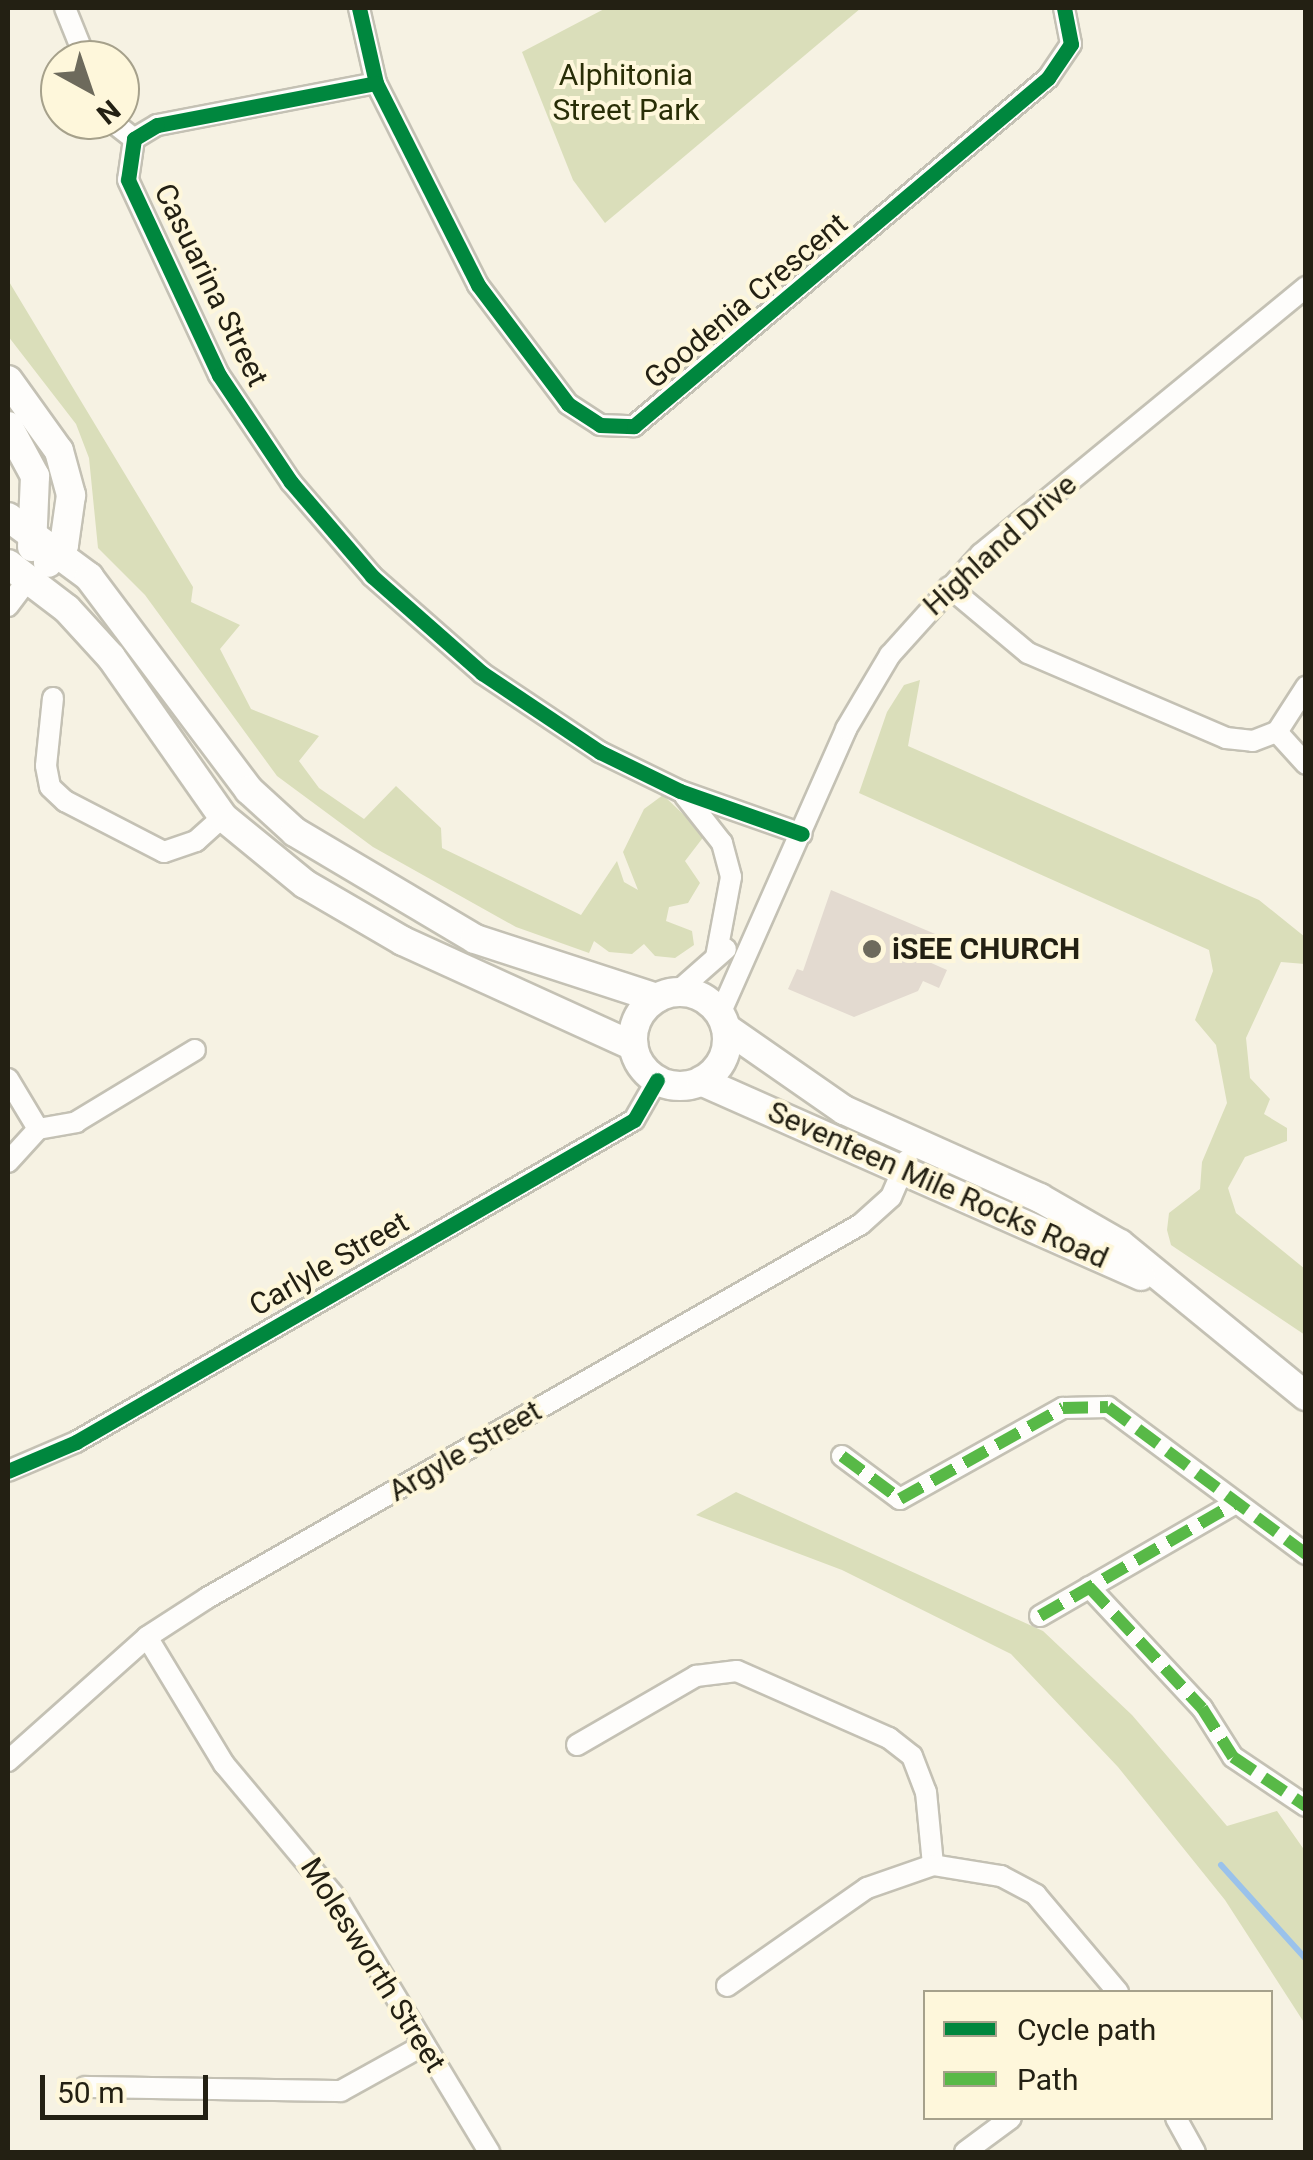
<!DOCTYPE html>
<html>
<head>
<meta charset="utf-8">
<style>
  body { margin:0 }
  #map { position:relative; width:1313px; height:2160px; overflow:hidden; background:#f6f2e3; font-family:Roboto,sans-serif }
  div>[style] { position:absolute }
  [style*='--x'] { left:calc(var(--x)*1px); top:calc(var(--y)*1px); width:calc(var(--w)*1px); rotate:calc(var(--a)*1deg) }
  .green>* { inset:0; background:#dadeba }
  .stream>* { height:6px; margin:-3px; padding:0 3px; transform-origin:3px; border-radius:3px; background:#9ac2eb }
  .building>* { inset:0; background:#e3dad0 }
  .roads { filter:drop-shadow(2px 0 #c4c1b4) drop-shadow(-2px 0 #c4c1b4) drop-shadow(0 2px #c4c1b4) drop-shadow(0 -2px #c4c1b4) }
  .street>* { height:20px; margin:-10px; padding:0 10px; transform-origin:10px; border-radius:10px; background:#fefdfb }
  .secondary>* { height:28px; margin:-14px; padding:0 14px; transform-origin:14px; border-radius:14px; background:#fefdfb }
  .secondary>.ring { margin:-14px; padding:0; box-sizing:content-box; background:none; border:28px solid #fefdfb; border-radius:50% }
  .quiet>* { height:12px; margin-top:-6px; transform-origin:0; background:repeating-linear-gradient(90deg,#58b947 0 25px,transparent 0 37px) }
  .cycleway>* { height:15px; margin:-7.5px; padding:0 7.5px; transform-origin:7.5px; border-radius:7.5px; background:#00873e }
  .dots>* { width:28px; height:28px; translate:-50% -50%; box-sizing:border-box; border:5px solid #fef7db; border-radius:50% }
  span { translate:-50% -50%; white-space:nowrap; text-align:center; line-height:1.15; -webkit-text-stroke:8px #fef7db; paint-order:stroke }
  .park-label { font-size:30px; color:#292e07 }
  .street-label { font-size:30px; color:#232013 }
  .poi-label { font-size:30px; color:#232013; font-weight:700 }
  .left { translate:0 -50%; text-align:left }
  .frame { position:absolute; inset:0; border:10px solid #232013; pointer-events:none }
  .legend { position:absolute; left:923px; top:1990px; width:350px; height:130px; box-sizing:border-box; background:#fef7db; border:2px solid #a6a18b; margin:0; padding:12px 18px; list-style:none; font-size:30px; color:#232013 }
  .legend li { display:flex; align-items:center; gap:20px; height:50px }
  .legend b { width:50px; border:2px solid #a6a18b }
  .north { position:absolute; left:40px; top:40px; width:100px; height:100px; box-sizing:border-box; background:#fef7db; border:2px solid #a6a18b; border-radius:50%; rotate:140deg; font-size:28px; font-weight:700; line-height:40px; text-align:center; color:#232013 }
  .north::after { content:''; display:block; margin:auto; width:35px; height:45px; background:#6d6a5c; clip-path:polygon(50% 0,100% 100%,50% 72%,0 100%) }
  .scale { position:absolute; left:40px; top:2075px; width:168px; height:45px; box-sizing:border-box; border:5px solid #232013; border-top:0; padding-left:12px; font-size:30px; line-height:35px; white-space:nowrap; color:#232013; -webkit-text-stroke:8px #fef7db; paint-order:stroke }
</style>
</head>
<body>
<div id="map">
  <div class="green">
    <div style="clip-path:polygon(606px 8px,861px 8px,605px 223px,573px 180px,522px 52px)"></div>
    <div style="clip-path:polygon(8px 280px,193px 587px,191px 602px,240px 625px,220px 649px,251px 709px,319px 736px,299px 761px,319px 788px,364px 819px,396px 786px,441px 828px,442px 848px,581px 915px,617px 861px,624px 882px,638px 890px,623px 852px,644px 809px,663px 795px,705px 835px,685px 861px,700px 883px,688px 903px,669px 907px,666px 921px,692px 931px,694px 945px,675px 958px,655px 956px,644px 944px,632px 954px,609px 952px,594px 941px,589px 953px,516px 927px,373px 847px,277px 776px,145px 595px,98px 548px,89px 458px,76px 424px,8px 336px)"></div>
    <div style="clip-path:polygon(920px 680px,908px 746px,1259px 900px,1305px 937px,1305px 964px,1281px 962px,1246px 1038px,1250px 1078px,1270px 1099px,1264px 1114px,1287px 1128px,1287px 1141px,1245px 1157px,1228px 1188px,1236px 1213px,1305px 1269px,1305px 1335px,1171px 1245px,1167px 1230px,1169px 1213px,1200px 1189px,1202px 1162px,1227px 1103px,1216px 1045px,1195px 1020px,1213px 971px,1209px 950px,859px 793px,887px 712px,904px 685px)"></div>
    <div style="clip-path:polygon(736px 1492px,1043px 1631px,1132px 1715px,1227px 1826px,1277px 1811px,1305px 1851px,1305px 2024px,1225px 1900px,1118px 1767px,1011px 1654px,842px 1570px,696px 1515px)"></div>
  </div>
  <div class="stream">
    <div style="--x:1221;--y:1865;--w:127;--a:47.9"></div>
  </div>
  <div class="building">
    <div style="clip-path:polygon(831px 890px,940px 936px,929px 962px,947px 970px,939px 988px,923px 981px,918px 991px,854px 1017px,788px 989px,797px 969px,803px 971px)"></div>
  </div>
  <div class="roads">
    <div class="street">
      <div style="--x:65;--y:8;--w:56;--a:68"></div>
      <div style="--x:359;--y:8;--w:77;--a:77.2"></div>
      <div style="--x:376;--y:83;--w:226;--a:63.2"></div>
      <div style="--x:478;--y:285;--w:149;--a:52.9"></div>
      <div style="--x:568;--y:404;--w:38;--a:33"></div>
      <div style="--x:600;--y:425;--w:34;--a:2"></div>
      <div style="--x:634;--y:426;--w:541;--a:-40.05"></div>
      <div style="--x:1048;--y:78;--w:41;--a:-55.9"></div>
      <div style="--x:1071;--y:44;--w:37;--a:-101"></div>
      <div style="--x:376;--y:83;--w:223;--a:169.1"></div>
      <div style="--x:157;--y:125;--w:27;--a:149"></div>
      <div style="--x:134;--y:139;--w:41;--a:98.3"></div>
      <div style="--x:128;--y:180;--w:215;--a:65"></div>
      <div style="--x:219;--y:375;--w:129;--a:56.1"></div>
      <div style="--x:291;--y:482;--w:124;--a:49.2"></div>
      <div style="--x:372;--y:576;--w:147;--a:41.4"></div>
      <div style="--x:482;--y:673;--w:142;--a:33.8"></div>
      <div style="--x:600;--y:752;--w:89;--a:26"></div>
      <div style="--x:680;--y:791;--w:129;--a:19.4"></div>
      <div style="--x:110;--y:120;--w:31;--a:38"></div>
      <div style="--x:949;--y:587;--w:103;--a:39.9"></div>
      <div style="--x:1028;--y:653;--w:215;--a:23.2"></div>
      <div style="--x:1226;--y:738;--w:27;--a:6"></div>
      <div style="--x:1253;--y:741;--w:26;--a:-21"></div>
      <div style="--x:1277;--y:732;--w:54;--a:-57.2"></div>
      <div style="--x:8;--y:606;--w:35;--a:-53"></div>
      <div style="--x:53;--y:698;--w:68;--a:95.9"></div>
      <div style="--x:46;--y:766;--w:21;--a:79"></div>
      <div style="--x:50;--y:787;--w:21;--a:43"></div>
      <div style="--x:65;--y:801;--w:111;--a:27.3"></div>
      <div style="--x:164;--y:852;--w:34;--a:-19"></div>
      <div style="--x:196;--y:841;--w:36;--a:-42"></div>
      <div style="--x:1277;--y:732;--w:43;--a:47.8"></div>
      <div style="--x:685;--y:796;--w:60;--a:51.8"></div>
      <div style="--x:722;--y:843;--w:35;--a:75"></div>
      <div style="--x:731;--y:877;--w:81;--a:100.6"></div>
      <div style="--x:677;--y:992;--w:65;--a:-41.3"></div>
      <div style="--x:720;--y:1014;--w:312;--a:-66.1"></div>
      <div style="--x:846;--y:729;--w:86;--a:-59.3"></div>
      <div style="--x:890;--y:655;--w:136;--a:-48"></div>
      <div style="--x:981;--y:554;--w:421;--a:-39.4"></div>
      <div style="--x:8;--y:1079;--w:58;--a:59"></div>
      <div style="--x:8;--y:1162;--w:45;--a:-47.7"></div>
      <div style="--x:38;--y:1129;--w:39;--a:-10"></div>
      <div style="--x:76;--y:1122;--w:139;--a:-31.2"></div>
      <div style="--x:842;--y:1456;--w:72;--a:36.6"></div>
      <div style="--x:900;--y:1499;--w:187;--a:-29.2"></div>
      <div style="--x:1063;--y:1408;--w:45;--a:-1.3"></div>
      <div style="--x:1108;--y:1407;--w:247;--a:36.6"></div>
      <div style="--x:8;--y:1471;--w:74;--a:-23.1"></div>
      <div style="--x:76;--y:1442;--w:644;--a:-29.99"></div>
      <div style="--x:634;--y:1120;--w:46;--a:-60.1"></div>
      <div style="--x:1089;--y:1587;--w:166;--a:47"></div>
      <div style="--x:1202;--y:1708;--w:58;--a:57.7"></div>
      <div style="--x:1233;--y:1757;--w:88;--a:33.9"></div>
      <div style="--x:1040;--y:1616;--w:226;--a:-30"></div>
      <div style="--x:147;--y:1637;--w:149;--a:58.8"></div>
      <div style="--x:224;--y:1764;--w:175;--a:50.1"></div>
      <div style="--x:336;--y:1898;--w:297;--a:58.9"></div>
      <div style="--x:577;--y:1745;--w:138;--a:-30.1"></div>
      <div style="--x:696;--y:1676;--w:41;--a:-7"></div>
      <div style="--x:737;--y:1671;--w:166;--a:23.8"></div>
      <div style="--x:889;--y:1738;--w:29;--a:38"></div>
      <div style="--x:912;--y:1756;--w:39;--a:69"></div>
      <div style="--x:926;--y:1792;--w:73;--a:84.5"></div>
      <div style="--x:8;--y:1761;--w:186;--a:-41.7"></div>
      <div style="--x:147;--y:1637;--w:72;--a:-33"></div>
      <div style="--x:207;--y:1598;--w:753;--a:-29.76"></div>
      <div style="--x:861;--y:1224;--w:40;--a:-42"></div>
      <div style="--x:891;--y:1197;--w:40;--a:-66.6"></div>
      <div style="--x:727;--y:1986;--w:171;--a:-35"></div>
      <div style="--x:867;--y:1888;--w:70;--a:-19.2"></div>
      <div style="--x:933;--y:1865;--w:69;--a:9.2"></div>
      <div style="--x:1001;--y:1876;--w:40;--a:28"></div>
      <div style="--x:1036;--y:1895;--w:127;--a:49.8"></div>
      <div style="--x:85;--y:2087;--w:256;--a:0.9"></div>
      <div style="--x:341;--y:2091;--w:95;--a:-29"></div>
      <div style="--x:1176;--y:2118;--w:39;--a:61"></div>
      <div style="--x:965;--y:2152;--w:57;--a:-36.5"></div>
    </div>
    <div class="secondary">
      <div style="--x:8;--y:380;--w:87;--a:54.3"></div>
      <div style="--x:59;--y:451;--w:46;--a:74.7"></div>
      <div style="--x:71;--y:495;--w:50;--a:98"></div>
      <div style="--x:64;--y:545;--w:24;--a:132"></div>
      <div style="--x:8;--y:426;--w:57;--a:61.6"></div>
      <div style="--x:35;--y:476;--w:71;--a:92.4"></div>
      <div style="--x:8;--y:517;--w:101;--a:36.5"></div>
      <div style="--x:89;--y:577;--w:266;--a:53.1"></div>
      <div style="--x:249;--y:790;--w:62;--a:42.4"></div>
      <div style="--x:295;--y:832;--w:209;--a:30.7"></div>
      <div style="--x:475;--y:939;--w:191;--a:18"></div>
      <div style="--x:8;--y:564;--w:74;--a:37.3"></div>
      <div style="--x:67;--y:609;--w:65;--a:47.5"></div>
      <div style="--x:111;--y:657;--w:195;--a:55"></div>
      <div style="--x:223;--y:817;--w:106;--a:39.3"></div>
      <div style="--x:305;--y:884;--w:113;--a:30.2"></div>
      <div style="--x:403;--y:941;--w:253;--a:24.5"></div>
      <div class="ring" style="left:633px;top:992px;width:66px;height:66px"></div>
      <div style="--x:726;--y:1028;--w:144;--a:34.8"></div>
      <div style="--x:844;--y:1110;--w:215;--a:24.2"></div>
      <div style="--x:1040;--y:1198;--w:92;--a:29.9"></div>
      <div style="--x:1120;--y:1244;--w:240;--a:39.3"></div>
      <div style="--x:701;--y:1081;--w:481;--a:23.9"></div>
    </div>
  </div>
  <div class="quiet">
    <div style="--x:842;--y:1456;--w:72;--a:36.6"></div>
    <div style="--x:900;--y:1499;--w:187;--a:-29.2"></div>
    <div style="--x:1063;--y:1408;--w:45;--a:-1.3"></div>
    <div style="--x:1108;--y:1407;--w:247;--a:36.6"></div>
    <div style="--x:1089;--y:1587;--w:166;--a:47"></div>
    <div style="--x:1202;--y:1708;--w:58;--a:57.7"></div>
    <div style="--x:1233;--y:1757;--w:88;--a:33.9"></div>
    <div style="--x:1040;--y:1616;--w:226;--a:-30"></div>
  </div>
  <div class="cycleway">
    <div style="--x:359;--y:8;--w:77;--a:77.2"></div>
    <div style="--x:376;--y:83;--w:226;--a:63.2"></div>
    <div style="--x:478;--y:285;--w:149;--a:52.9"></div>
    <div style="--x:568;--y:404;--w:38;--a:33"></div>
    <div style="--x:600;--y:425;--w:34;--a:2"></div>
    <div style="--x:634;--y:426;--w:541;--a:-40.05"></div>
    <div style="--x:1048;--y:78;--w:41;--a:-55.9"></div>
    <div style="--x:1071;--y:44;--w:37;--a:-101"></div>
    <div style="--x:376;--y:83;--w:223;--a:169.1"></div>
    <div style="--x:157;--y:125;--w:27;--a:149"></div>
    <div style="--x:134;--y:139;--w:41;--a:98.3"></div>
    <div style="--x:128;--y:180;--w:215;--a:65"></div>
    <div style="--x:219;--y:375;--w:129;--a:56.1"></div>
    <div style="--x:291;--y:482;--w:124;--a:49.2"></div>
    <div style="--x:372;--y:576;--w:147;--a:41.4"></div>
    <div style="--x:482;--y:673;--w:142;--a:33.8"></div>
    <div style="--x:600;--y:752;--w:89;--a:26"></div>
    <div style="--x:680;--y:791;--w:129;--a:19.4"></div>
    <div style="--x:8;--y:1471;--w:74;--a:-23.1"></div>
    <div style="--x:76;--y:1442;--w:644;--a:-29.99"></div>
    <div style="--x:634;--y:1120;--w:46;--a:-60.1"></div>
  </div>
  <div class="dots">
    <div style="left:872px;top:949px;background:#6d6a5c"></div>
  </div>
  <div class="park-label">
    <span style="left:626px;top:92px">Alphitonia<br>Street Park</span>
  </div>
  <div class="street-label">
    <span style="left:211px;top:285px;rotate:64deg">Casuarina Street</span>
    <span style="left:746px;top:301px;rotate:-40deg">Goodenia Crescent</span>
    <span style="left:1000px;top:545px;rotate:-42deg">Highland Drive</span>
    <span style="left:938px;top:1185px;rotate:24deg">Seventeen Mile Rocks Road</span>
    <span style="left:329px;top:1264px;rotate:-30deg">Carlyle Street</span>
    <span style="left:465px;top:1451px;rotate:-30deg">Argyle Street</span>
    <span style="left:373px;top:1965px;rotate:58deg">Molesworth Street</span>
  </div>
  <div class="poi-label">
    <span class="left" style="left:892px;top:949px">iSEE CHURCH</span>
  </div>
  <div class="frame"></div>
  <ul class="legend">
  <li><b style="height:12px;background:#00873e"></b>Cycle path</li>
  <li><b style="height:12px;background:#58b947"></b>Path</li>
  </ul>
  <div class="north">N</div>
  <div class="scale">50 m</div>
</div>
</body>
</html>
